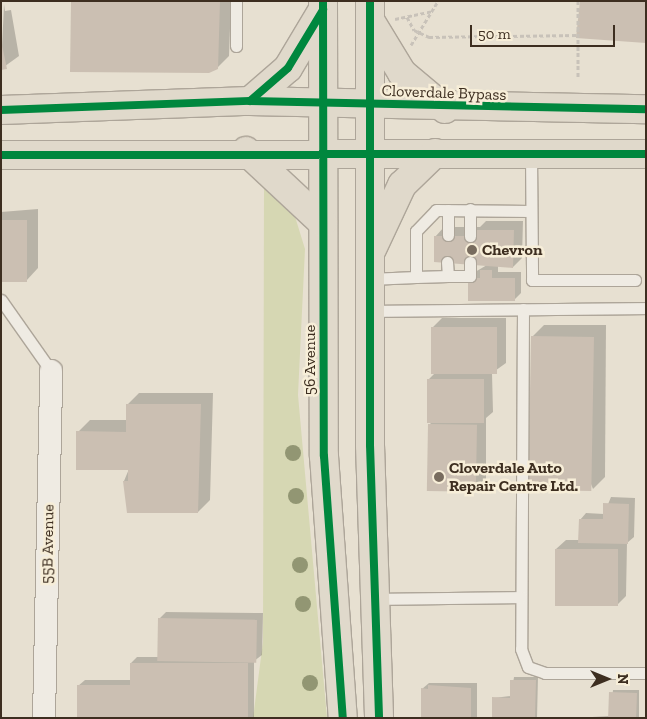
<!DOCTYPE html>
<html>
<head>
<meta charset="utf-8">
<style>
  body { margin:0 }
  #map { position:relative; width:647px; height:719px; overflow:hidden; background:#e7e0d1; font-family:"Zilla Slab",serif }
  div>[style] { position:absolute }
  [style*='--x'] { left:calc(var(--x)*1px); top:calc(var(--y)*1px); width:calc(var(--w)*1px); rotate:calc(var(--a)*1deg) }
  .green>* { inset:0; background:#d6d7b3 }
  .shadow>* { inset:0; background:#0003 }
  .building>* { inset:0; background:#cbbfb2; transform-origin:0 0 }
  .path>* { height:3px; margin-top:-1.5px; transform-origin:0; background:repeating-linear-gradient(90deg,#c8c2b9 0 4px,transparent 0 6.5px) }
  .roads { filter:drop-shadow(1px 0 #ada599) drop-shadow(-1px 0 #ada599) drop-shadow(0 1px #ada599) drop-shadow(0 -1px #ada599) }
  .service>* { height:11px; margin:-5.5px; padding:0 5.5px; transform-origin:5.5px; border-radius:5.5px; background:#efebe3 }
  .minor>* { height:22px; margin:-11px; padding:0 11px; transform-origin:11px; border-radius:11px; background:#efebe3 }
  .trunk>* { height:28px; margin:-14px; padding:0 14px; transform-origin:14px; border-radius:14px; background:#e0d9cb }
  .cycleway>* { height:8px; margin:-4px; padding:0 4px; transform-origin:4px; border-radius:4px; background:#00873e }
  .trees>* { width:16px; height:16px; margin:-8px; border-radius:50%; background:#929673 }
  .dots>* { width:14px; height:14px; translate:-50% -50%; box-sizing:border-box; border:2px solid #f7eed8; border-radius:50% }
  span { translate:-50% -50%; white-space:nowrap; text-align:center; line-height:1.15; -webkit-text-stroke:5px #f7eed8; paint-order:stroke }
  .street-label { font-size:16px; color:#3d2e20 }
  .poi-label { font-size:16px; color:#3d2e20; font-weight:700 }
  .left { translate:0 -50%; text-align:left }
  .frame { position:absolute; inset:0; border:2px solid #3d2e20; pointer-events:none }
  .north { position:absolute; left:582px; top:654px; width:50px; height:50px; -webkit-text-stroke:4px #f7eed8; paint-order:stroke; rotate:90deg; font-size:14px; font-weight:700; line-height:20px; text-align:center; color:#3d2e20 }
  .north::after { content:''; display:block; margin:auto; width:18px; height:22px; background:#3d2e20; clip-path:polygon(50% 0,100% 100%,50% 72%,0 100%) }
  .scale { position:absolute; left:470px; top:25px; width:145px; height:22px; box-sizing:border-box; border:2px solid #3d2e20; border-top:0; padding-left:6px; font-size:15px; line-height:18px; white-space:nowrap; color:#3d2e20; -webkit-text-stroke:4px #f7eed8; paint-order:stroke }
</style>
</head>
<body>
<div id="map">
  <div class="green">
    <div style="clip-path:polygon(264px 183px,293px 210px,305px 249px,298px 395px,327px 718px,253px 718px,263px 642px)"></div>
  </div>
  <div class="shadow">
    <div style="clip-path:polygon(72px 1px,231px 1px,229px 56px,217px 68px)"></div>
    <div style="clip-path:polygon(4px 4px,5px 11px,11px 10px,19px 56px,1px 69px)"></div>
    <div style="clip-path:polygon(38px 209px,38px 268px,26px 281px,1px 281px,1px 212px)"></div>
    <div style="clip-path:polygon(486px 221px,523px 221px,522px 258px,513px 267px,498px 266px,498px 272px,521px 272px,521px 293px,515px 299px,469px 299px,475px 272px,487px 265px,435px 237px,444px 227px,480px 227px)"></div>
    <div style="clip-path:polygon(442px 318px,506px 318px,506px 363px,492px 373px,493px 412px,486px 418px,486px 481px,476px 490px,429px 425px,433px 421px,429px 379px,435px 373px,432px 328px)"></div>
    <div style="clip-path:polygon(544px 325px,606px 325px,605px 477px,593px 489px,532px 337px)"></div>
    <div style="clip-path:polygon(139px 393px,213px 393px,210px 500px,198px 512px,124px 481px,129px 469px,78px 432px,90px 420px,127px 420px,127px 405px)"></div>
    <div style="clip-path:polygon(611px 497px,635px 498px,634px 537px,627px 543px,626px 596px,617px 605px,556px 549px,566px 540px,580px 540px,580px 520px,586px 513px,604px 514px)"></div>
    <div style="clip-path:polygon(166px 612px,263px 613px,262px 655px,254px 661px,254px 718px,78px 718px,78px 686px,85px 680px,131px 680px,131px 663px,137px 657px,159px 657px,160px 618px)"></div>
    <div style="clip-path:polygon(514px 677px,538px 677px,537px 718px,493px 718px,494px 698px,511px 696px)"></div>
    <div style="clip-path:polygon(429px 683px,477px 683px,477px 718px,424px 718px,422px 689px)"></div>
    <div style="clip-path:polygon(613px 690px,639px 690px,639px 718px,574px 718px,610px 716px)"></div>
  </div>
  <div class="building">
    <div style="clip-path:polygon(71px 1px,220px 1px,218px 69px,209px 73px,70px 72px)"></div>
    <div style="clip-path:polygon(580px 1px,646px 1px,646px 43px,576px 38px)"></div>
    <div style="clip-path:polygon(1px 40px,7px 69px,1px 70px)"></div>
    <div style="left:1px;top:220px;width:26px;height:62px"></div>
    <div style="clip-path:polygon(476px 230px,514px 230px,513px 268px,434px 262px,434px 236px,476px 236px)"></div>
    <div style="clip-path:polygon(480px 270px,492px 270px,492px 278px,515px 278px,515px 301px,468px 301px,468px 278px,480px 278px)"></div>
    <div style="left:431px;top:327px;width:66px;height:47px"></div>
    <div style="left:531px;top:336px;width:63px;height:154px;rotate:1deg"></div>
    <div style="left:427px;top:379px;width:57px;height:44px"></div>
    <div style="clip-path:polygon(126px 404px,201px 404px,198px 513px,127px 513px,123px 481px,128px 481px,128px 470px,76px 470px,76px 431px,126px 432px)"></div>
    <div style="left:428px;top:424px;width:49px;height:67px;rotate:1deg"></div>
    <div style="clip-path:polygon(603px 503px,629px 504px,628px 544px,578px 543px,579px 519px,603px 519px)"></div>
    <div style="left:555px;top:549px;width:63px;height:57px"></div>
    <div style="left:158px;top:618px;width:99px;height:43px;rotate:1deg"></div>
    <div style="clip-path:polygon(130px 663px,248px 663px,248px 718px,77px 718px,77px 685px,130px 685px)"></div>
    <div style="clip-path:polygon(510px 680px,536px 680px,535px 718px,492px 718px,492px 697px,510px 698px)"></div>
    <div style="clip-path:polygon(428px 685px,471px 688px,471px 718px,421px 718px,421px 688px,428px 689px)"></div>
    <div style="left:609px;top:692px;width:28px;height:26px;rotate:2deg"></div>
  </div>
  <div class="path">
    <div style="--x:578;--y:1;--w:76;--a:90"></div>
    <div style="--x:407;--y:17;--w:15;--a:62"></div>
    <div style="--x:414;--y:30;--w:17;--a:25"></div>
    <div style="--x:429;--y:37;--w:149;--a:-0.8"></div>
    <div style="--x:395;--y:19;--w:38;--a:-12"></div>
    <div style="--x:411;--y:45;--w:52;--a:-58.5"></div>
  </div>
  <div class="roads">
    <div class="service">
      <div style="--x:236;--y:46;--w:45;--a:-90"></div>
      <div style="--x:531;--y:154;--w:126;--a:89.5"></div>
      <div style="--x:532;--y:280;--w:103;--a:0"></div>
      <div style="--x:470;--y:209;--w:27;--a:90"></div>
      <div style="--x:448;--y:210;--w:25;--a:90"></div>
      <div style="--x:447;--y:262;--w:14;--a:86"></div>
      <div style="--x:448;--y:276;--w:32;--a:178"></div>
      <div style="--x:416;--y:277;--w:46;--a:-90"></div>
      <div style="--x:416;--y:231;--w:29;--a:-46"></div>
      <div style="--x:436;--y:210;--w:95;--a:0.6"></div>
      <div style="--x:448;--y:276;--w:22;--a:0"></div>
      <div style="--x:470;--y:276;--w:14;--a:-90"></div>
      <div style="--x:369;--y:279;--w:47;--a:-2.4"></div>
      <div style="--x:1;--y:300;--w:87;--a:54.8"></div>
      <div style="--x:523;--y:309;--w:340;--a:90.3"></div>
      <div style="--x:521;--y:649;--w:19;--a:69"></div>
      <div style="--x:528;--y:667;--w:18;--a:19"></div>
      <div style="--x:545;--y:673;--w:101;--a:0"></div>
      <div style="--x:370;--y:311;--w:276;--a:-0.6"></div>
      <div style="--x:375;--y:599;--w:146;--a:-0.8"></div>
    </div>
    <div class="minor">
      <div style="--x:44;--y:718;--w:347;--a:-88.8"></div>
    </div>
    <div class="trunk">
      <div style="--x:323;--y:1;--w:455;--a:89.9"></div>
      <div style="--x:324;--y:456;--w:263;--a:85.9"></div>
      <div style="--x:370;--y:1;--w:444;--a:90"></div>
      <div style="--x:370;--y:445;--w:273;--a:88.1"></div>
      <div style="--x:371;--y:22;--w:60;--a:58.7"></div>
      <div style="--x:402;--y:73;--w:56;--a:39.9"></div>
      <div style="--x:250;--y:101;--w:50;--a:-41"></div>
      <div style="--x:288;--y:68;--w:66;--a:-59.2"></div>
      <div style="--x:1;--y:110;--w:249;--a:-2.1"></div>
      <div style="--x:250;--y:101;--w:396;--a:1.2"></div>
      <div style="--x:246;--y:151;--w:105;--a:43.1"></div>
      <div style="--x:1;--y:155;--w:645;--a:-0.09"></div>
      <div style="--x:372;--y:249;--w:71;--a:-64.9"></div>
      <div style="--x:402;--y:185;--w:46;--a:-44.1"></div>
    </div>
  </div>
  <div class="cycleway">
    <div style="--x:323;--y:1;--w:455;--a:89.9"></div>
    <div style="--x:324;--y:456;--w:263;--a:85.9"></div>
    <div style="--x:370;--y:1;--w:444;--a:90"></div>
    <div style="--x:370;--y:445;--w:273;--a:88.1"></div>
    <div style="--x:250;--y:101;--w:50;--a:-41"></div>
    <div style="--x:288;--y:68;--w:68;--a:-58.9"></div>
    <div style="--x:1;--y:110;--w:249;--a:-2.1"></div>
    <div style="--x:250;--y:101;--w:396;--a:1.2"></div>
    <div style="--x:1;--y:155;--w:645;--a:-0.09"></div>
  </div>
  <div class="trees">
    <div style="left:293px;top:453px"></div>
    <div style="left:296px;top:496px"></div>
    <div style="left:300px;top:565px"></div>
    <div style="left:303px;top:604px"></div>
    <div style="left:310px;top:683px"></div>
  </div>
  <div class="dots">
    <div style="left:472px;top:250px;background:#786c5e"></div>
    <div style="left:439px;top:477px;background:#786c5e"></div>
  </div>
  <div class="street-label">
    <span style="left:444px;top:93px;rotate:2deg">Cloverdale Bypass</span>
    <span style="left:310px;top:360px;rotate:-90deg">56 Avenue</span>
    <span style="left:48px;top:544px;rotate:-89deg">55B Avenue</span>
  </div>
  <div class="poi-label">
    <span class="left" style="left:482px;top:250px">Chevron</span>
    <span class="left" style="left:449px;top:477px">Cloverdale Auto<br>Repair Centre Ltd.</span>
  </div>
  <div class="frame"></div>
  <div class="north">N</div>
  <div class="scale">50 m</div>
</div>
</body>
</html>
